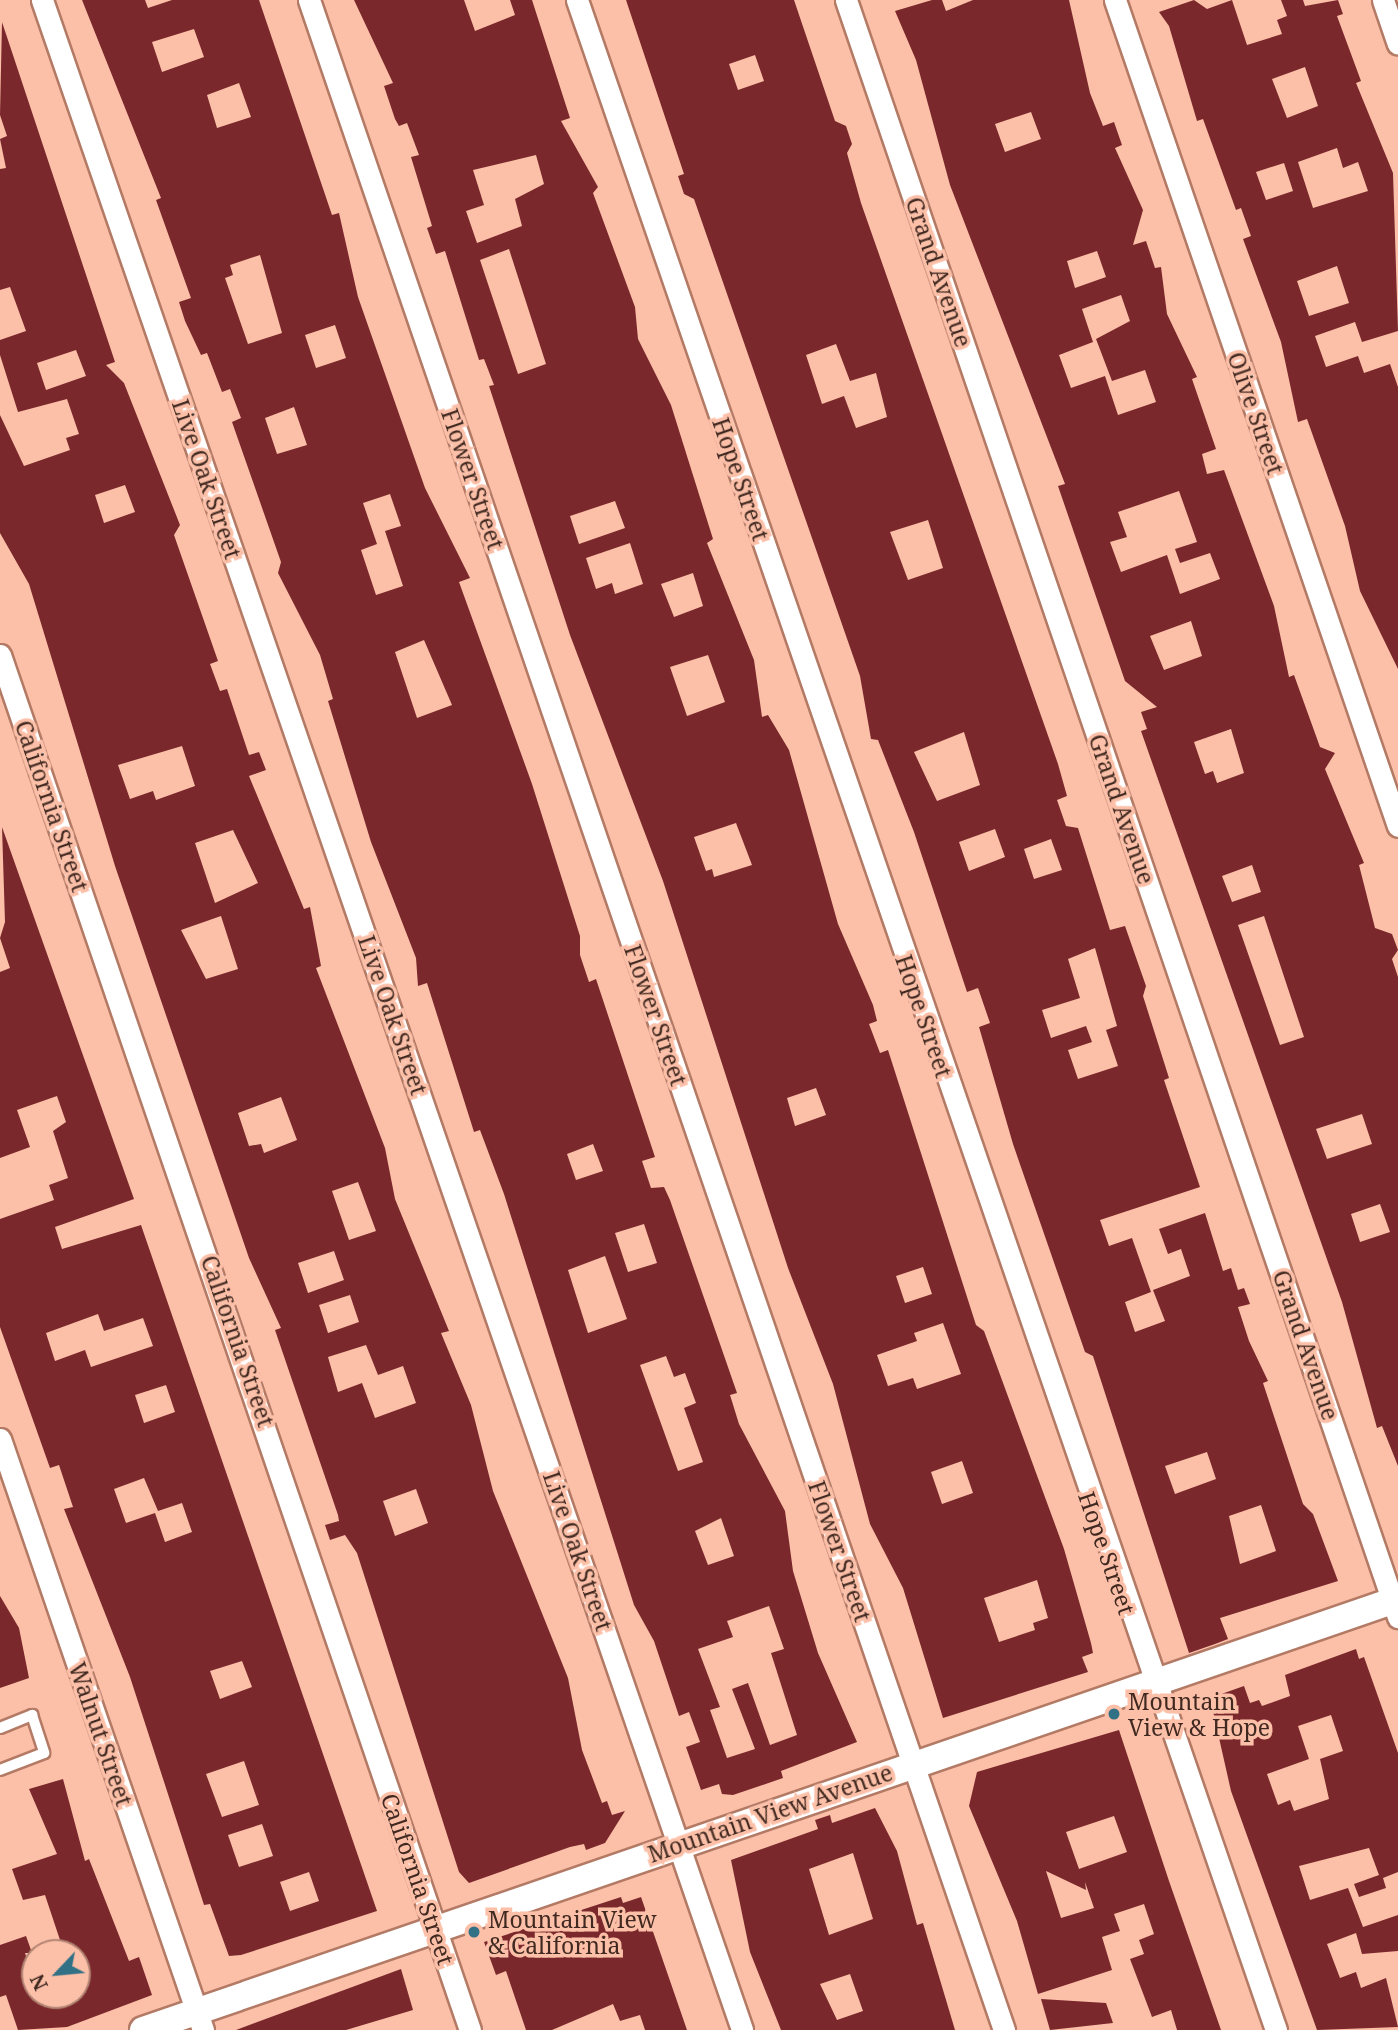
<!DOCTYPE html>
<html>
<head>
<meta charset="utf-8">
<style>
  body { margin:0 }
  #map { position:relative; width:1398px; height:2030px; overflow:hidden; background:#fcbfa8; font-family:"Noto Serif",serif }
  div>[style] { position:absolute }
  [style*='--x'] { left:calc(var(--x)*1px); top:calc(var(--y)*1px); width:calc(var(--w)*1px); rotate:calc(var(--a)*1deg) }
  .building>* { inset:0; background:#7a282c }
  .roads { filter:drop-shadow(2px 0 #b37a65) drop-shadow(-2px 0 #b37a65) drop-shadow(0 2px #b37a65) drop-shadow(0 -2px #b37a65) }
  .service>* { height:10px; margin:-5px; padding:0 5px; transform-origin:5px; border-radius:5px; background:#fff }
  .minor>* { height:21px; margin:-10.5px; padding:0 10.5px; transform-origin:10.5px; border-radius:10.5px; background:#fff }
  .tertiary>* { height:26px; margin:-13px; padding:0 13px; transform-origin:13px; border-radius:13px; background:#fff }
  .dots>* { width:19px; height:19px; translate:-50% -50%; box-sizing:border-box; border:4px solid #fcbfa8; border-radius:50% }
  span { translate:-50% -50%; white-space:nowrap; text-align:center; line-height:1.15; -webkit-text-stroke:7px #fcbfa8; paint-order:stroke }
  .street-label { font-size:23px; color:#402920 }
  .poi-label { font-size:23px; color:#402920 }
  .left { translate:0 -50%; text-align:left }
  .north { position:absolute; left:21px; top:1939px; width:70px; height:70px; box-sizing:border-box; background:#fcbfa8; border:2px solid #b18372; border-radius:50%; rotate:244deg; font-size:19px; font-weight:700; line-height:28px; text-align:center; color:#402920 }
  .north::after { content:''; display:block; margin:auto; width:24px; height:32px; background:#317185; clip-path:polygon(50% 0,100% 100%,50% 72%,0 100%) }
</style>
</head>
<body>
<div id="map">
  <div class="building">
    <div style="clip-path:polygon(evenodd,82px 0,145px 0,148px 8px,172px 0,259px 0,332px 215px,339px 213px,358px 297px,425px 488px,470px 578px,459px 582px,532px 784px,580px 936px,580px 955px,589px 982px,596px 979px,655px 1157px,642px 1161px,651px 1188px,664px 1187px,670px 1200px,737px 1393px,730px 1395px,739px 1424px,785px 1511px,793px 1571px,818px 1653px,857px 1742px,781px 1771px,783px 1778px,733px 1795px,722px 1794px,719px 1784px,701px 1790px,686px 1747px,700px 1742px,689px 1712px,679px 1716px,654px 1641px,634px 1605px,504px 1194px,480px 1130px,474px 1132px,427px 983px,418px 986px,416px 958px,371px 842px,328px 701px,333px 699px,320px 655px,278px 573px,281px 562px,232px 422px,241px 418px,230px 389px,222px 392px,207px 353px,201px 355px,185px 321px,179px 302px,191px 298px,156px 200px,161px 198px,82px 0,194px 29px,204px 57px,162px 72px,152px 42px,194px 29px,82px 0,239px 83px,251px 117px,217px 128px,207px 95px,239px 83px,82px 0,260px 255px,282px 333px,248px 344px,225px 278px,233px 275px,230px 265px,260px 255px,82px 0,335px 325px,346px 358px,316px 368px,305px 335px,335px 325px,82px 0,294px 407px,307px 445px,277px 454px,265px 418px,294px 407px,82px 0,390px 494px,401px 526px,385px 531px,403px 586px,376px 595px,361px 550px,377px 544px,363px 503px,390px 494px,82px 0,424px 640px,452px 705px,417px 718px,395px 652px,424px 640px,82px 0,593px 1144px,603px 1171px,576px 1180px,567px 1154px,593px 1144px,82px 0,644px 1224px,657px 1263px,628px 1272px,615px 1233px,644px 1224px,82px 0,605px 1256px,627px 1319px,588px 1333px,568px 1270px,605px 1256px,82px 0,666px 1356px,674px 1377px,685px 1373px,696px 1403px,684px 1408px,703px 1462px,678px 1471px,640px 1365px,666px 1356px,82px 0,721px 1518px,734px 1556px,708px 1565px,695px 1531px,721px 1518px,82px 0,769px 1606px,784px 1649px,771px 1653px,797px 1735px,770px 1745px,748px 1683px,732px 1689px,755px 1749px,727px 1758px,710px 1710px,720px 1707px,698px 1649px,733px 1637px,727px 1621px,769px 1606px)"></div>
    <div style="clip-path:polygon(evenodd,354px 0,464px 0,475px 31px,515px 15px,510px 0,532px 0,570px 118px,561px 121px,598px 187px,593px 193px,635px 307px,638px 339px,671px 405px,713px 539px,707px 543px,754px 660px,762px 717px,768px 715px,789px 750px,838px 924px,873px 1005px,877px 1021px,869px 1024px,880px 1053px,888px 1050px,976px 1325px,984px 1331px,1064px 1549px,1091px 1643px,1093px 1653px,1082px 1657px,1088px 1672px,943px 1718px,903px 1588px,870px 1524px,833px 1384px,788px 1268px,663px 881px,570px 635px,489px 386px,494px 385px,484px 359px,479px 360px,445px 251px,436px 254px,427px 228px,432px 226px,411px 157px,419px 155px,407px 123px,399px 126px,395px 119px,384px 86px,393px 83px,354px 0,536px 155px,544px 184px,515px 199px,522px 226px,477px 243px,466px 211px,484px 205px,473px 170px,536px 155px,354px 0,509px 249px,546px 364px,518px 374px,480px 260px,509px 249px,354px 0,615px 501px,625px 528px,579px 544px,570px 516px,615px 501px,354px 0,630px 543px,643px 584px,615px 594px,612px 583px,596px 589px,586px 558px,630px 543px,354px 0,693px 573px,703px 606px,674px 617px,661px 584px,693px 573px,354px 0,708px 655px,725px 702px,687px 716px,670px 667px,708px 655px,354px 0,736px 823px,752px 865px,714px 877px,712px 869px,706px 871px,694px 837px,736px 823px,354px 0,816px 1088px,826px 1115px,795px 1126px,787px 1098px,816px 1088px,354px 0,923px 1267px,932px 1294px,905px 1303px,896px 1276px,923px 1267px,354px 0,943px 1323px,961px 1374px,917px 1389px,913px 1378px,888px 1386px,877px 1355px,917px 1341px,914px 1333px,943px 1323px,354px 0,962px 1461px,973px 1493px,942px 1504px,931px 1472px,962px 1461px,354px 0,1037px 1580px,1048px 1618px,1033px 1623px,1035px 1630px,999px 1642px,984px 1598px,1037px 1580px)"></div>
    <div style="clip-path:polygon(evenodd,626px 0,794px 0,835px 121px,846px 126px,852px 144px,847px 153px,861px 203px,1058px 764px,1067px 796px,1057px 800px,1066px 826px,1078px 828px,1110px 930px,1125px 926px,1146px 986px,1143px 996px,1169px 1078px,1164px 1080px,1200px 1187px,1100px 1220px,1109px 1246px,1132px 1238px,1151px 1292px,1125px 1302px,1135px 1332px,1165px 1321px,1153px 1290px,1190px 1276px,1181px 1249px,1168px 1254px,1159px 1229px,1205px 1213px,1223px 1271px,1231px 1268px,1238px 1290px,1244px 1288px,1250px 1304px,1238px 1307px,1249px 1341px,1268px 1381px,1263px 1383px,1303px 1504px,1313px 1514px,1338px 1581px,1220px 1618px,1228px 1639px,1215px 1644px,1189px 1653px,1093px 1356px,1085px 1352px,1013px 1144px,979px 1027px,990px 1023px,978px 988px,967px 992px,914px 832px,878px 740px,871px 739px,860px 676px,694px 199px,684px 194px,678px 176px,684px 174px,626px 0,755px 55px,764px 81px,738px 90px,729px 64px,755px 55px,626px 0,836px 344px,850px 381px,876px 373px,887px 417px,856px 428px,844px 396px,822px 404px,806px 355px,836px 344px,626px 0,928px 520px,943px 568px,908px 580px,890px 532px,928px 520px,626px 0,964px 732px,980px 785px,937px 801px,914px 752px,964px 732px,626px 0,995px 829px,1005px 857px,969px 871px,959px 842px,995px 829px,626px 0,1051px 839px,1062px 870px,1034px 879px,1024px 849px,1051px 839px,626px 0,1095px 948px,1117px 1026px,1106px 1030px,1118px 1066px,1078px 1079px,1068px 1050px,1092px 1042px,1086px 1026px,1051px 1038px,1042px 1010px,1080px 998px,1068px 959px,1095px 948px,626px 0,1207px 1452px,1216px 1479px,1175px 1494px,1165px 1466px,1207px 1452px,626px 0,1261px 1505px,1276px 1551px,1240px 1564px,1229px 1516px,1261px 1505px)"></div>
    <div style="clip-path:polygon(evenodd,932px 0,942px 0,946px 11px,973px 0,1069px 0,1090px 93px,1103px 126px,1114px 122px,1122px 145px,1115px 148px,1143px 210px,1133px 245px,1146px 241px,1155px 268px,1161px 267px,1167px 314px,1197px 377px,1192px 379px,1216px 449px,1202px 454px,1207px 474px,1224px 470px,1274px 606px,1289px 677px,1294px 675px,1320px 747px,1335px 753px,1325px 769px,1364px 863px,1359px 865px,1375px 928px,1392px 934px,1398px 950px,1392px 959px,1398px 977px,1398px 1466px,1382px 1426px,1377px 1428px,1342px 1302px,1141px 731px,1147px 729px,1141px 712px,1157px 707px,1125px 681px,1058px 486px,1065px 484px,950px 185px,916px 60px,895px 11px,932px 0,1031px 112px,1041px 139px,1005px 152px,995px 124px,1031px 112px,932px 0,1097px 251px,1106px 277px,1075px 288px,1067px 261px,1097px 251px,932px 0,1121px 295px,1130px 321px,1096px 339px,1112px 381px,1145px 370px,1156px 402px,1118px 415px,1105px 376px,1071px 388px,1059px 355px,1093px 342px,1082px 309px,1121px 295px,932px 0,1179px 491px,1197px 542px,1175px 549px,1180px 563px,1210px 553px,1220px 579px,1180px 594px,1167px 555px,1121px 572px,1110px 542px,1127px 537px,1118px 512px,1179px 491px,932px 0,1191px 621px,1202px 656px,1164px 670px,1150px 636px,1191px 621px,932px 0,1231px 729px,1244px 773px,1217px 783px,1213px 771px,1205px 774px,1194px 742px,1231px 729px,932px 0,1252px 865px,1261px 892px,1232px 902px,1222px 876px,1252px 865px,932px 0,1264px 916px,1304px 1037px,1280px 1045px,1238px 925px,1264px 916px,932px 0,1362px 1114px,1372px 1144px,1327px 1159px,1316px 1129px,1362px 1114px,932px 0,1380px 1204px,1390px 1232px,1360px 1242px,1351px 1214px,1380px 1204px)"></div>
    <div style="clip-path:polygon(evenodd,1194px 0,1207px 9px,1232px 0,1247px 45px,1282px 34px,1277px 20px,1287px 16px,1281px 0,1303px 0,1305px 6px,1338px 0,1343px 14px,1337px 16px,1361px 81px,1356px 83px,1393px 173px,1398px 331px,1362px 342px,1355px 322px,1315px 336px,1326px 367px,1358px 356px,1364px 373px,1390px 364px,1398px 387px,1398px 669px,1360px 591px,1345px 526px,1307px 419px,1298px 422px,1281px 342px,1243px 239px,1251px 236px,1241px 208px,1236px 210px,1203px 119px,1197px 121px,1169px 26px,1159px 12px,1194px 0,1305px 67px,1318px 106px,1287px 118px,1272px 79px,1305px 67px,1194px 0,1337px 148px,1343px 168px,1358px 162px,1368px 191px,1313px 208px,1298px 162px,1337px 148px,1194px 0,1284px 163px,1293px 191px,1266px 200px,1256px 172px,1284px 163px,1194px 0,1337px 266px,1349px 303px,1309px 316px,1297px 281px,1337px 266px)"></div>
    <div style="clip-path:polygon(evenodd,2px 22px,115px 362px,106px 365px,124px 383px,180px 525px,174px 535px,218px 661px,210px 664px,220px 691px,227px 689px,249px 755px,259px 752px,266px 770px,249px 776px,304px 909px,310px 907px,321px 966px,316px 968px,385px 1148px,395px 1199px,449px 1331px,441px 1333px,471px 1405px,493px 1491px,568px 1678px,582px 1750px,602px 1803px,607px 1801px,612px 1815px,625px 1811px,605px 1843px,586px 1850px,584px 1844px,570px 1847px,469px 1883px,459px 1872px,357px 1553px,345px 1535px,330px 1540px,325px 1525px,339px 1521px,338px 1515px,275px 1330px,281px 1328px,249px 1258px,115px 866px,29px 584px,0 533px,0 415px,24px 466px,70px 450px,66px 438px,79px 434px,67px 399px,18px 412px,0 355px,0 340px,26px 331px,10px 287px,0 290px,0 169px,6px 168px,0 139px,7px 136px,0 115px,2px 22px,76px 350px,86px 376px,46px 390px,37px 363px,76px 350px,2px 22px,125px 485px,135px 512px,104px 523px,95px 495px,125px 485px,2px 22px,182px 746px,195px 786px,156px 800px,153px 791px,130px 799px,118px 765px,182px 746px,2px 22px,233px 830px,258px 883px,215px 903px,195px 843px,233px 830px,2px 22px,221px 916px,238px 969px,206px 979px,181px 930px,221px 916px,2px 22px,281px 1097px,297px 1140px,264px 1153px,261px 1144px,249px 1146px,238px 1113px,281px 1097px,2px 22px,358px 1182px,376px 1231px,349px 1240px,332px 1191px,358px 1182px,2px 22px,334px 1251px,344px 1280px,308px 1293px,298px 1263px,334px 1251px,2px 22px,350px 1295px,359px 1322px,328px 1333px,319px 1305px,350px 1295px,2px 22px,366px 1345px,378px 1375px,403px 1366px,416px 1403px,375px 1418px,362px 1383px,338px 1392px,328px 1357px,366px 1345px,2px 22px,416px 1489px,428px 1523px,395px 1536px,383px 1501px,416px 1489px)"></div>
    <div style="clip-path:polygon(evenodd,2px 827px,134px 1199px,55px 1227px,62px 1249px,141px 1225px,377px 1911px,241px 1955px,229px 1956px,210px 1904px,204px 1905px,130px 1677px,64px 1509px,73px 1507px,59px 1465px,50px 1468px,0 1327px,0 1219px,54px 1200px,49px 1185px,68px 1178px,53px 1131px,66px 1122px,57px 1096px,17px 1110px,30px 1147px,0 1158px,0 972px,10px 968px,0 938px,5px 922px,2px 827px,98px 1314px,104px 1331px,143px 1318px,153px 1346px,91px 1367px,85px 1350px,55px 1361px,46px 1333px,98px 1314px,2px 827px,166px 1385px,175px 1412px,144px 1423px,135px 1395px,166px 1385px,2px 827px,144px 1478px,158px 1511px,182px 1503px,192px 1532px,165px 1542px,155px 1513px,126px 1523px,114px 1489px,144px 1478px,2px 827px,242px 1661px,252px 1687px,220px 1699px,210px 1671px,242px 1661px,2px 827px,244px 1761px,259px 1805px,222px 1817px,206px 1774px,244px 1761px,2px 827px,262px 1824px,273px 1856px,239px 1867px,228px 1835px,262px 1824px,2px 827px,309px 1872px,319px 1901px,290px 1911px,280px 1882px,309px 1872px)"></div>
    <div style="clip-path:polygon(0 1596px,19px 1628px,29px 1678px,0 1688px)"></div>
    <div style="clip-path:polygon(evenodd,1356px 1649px,1359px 1659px,1364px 1657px,1398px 1753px,1398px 1872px,1383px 1878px,1386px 1888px,1359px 1897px,1354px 1884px,1379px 1875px,1369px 1848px,1299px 1866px,1310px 1900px,1348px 1888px,1363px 1927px,1398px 1915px,1398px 1951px,1362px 1954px,1356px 1933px,1327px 1944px,1340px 1978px,1356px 1972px,1361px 1988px,1386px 1978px,1398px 2027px,1317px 2030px,1231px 1791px,1210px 1698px,1244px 1686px,1250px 1703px,1259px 1700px,1262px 1706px,1290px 1696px,1285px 1675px,1356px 1649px,1331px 1715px,1343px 1751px,1320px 1759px,1329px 1799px,1294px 1811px,1290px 1800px,1278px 1805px,1267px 1774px,1309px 1759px,1298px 1726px,1331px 1715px)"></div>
    <div style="clip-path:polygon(evenodd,1119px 1730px,1169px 1881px,1221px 2030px,1177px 2030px,1171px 2010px,1152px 2017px,1130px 1959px,1144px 1954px,1139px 1940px,1154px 1934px,1144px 1904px,1114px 1914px,1120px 1931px,1102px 1937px,1112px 1970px,1038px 1994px,1017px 1921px,969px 1806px,977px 1772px,1119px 1730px,1114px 1816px,1127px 1852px,1079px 1869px,1066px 1832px,1114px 1816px,1119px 1730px,1046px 1871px,1086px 1890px,1085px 1882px,1094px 1908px,1061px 1918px,1046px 1871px)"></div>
    <div style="clip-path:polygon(evenodd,63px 1779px,85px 1861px,89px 1859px,129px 1961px,139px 1957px,152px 1995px,67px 2027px,18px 2030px,6px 1995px,0 1997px,0 1945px,26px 1936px,31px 1950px,60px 1940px,45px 1895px,23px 1900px,12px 1869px,57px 1854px,29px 1789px,63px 1779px,25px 1953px,77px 1953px,77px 1995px,43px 2005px,25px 1953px)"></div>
    <div style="clip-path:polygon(evenodd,875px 1808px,897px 1851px,917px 1925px,923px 1923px,955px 2030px,781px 2030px,750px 1952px,731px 1860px,818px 1829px,815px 1820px,830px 1815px,832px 1823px,875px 1808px,853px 1853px,873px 1919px,829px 1935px,809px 1869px,853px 1853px,875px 1808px,850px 1974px,863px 2011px,837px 2020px,820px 1984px,850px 1974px)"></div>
    <div style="clip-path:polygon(621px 1897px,623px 1903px,641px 1897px,687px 2030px,645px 2030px,640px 2015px,620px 2021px,613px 2004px,552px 2030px,526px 2030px,506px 1971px,496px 1975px,484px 1942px)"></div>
    <div style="clip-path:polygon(401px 1969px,413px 2010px,346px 2030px,236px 2030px)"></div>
    <div style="clip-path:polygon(1041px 1999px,1106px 2003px,1113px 2023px,1050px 2030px)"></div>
  </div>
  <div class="roads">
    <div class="service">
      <div style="--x:0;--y:1728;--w:35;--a:-22"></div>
      <div style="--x:32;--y:1715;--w:40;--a:72"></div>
      <div style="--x:44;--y:1753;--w:47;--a:158.9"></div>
    </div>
    <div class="minor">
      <div style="--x:42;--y:0;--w:2147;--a:70.97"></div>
      <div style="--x:309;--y:0;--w:2146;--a:71.1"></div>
      <div style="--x:577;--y:0;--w:2147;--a:71"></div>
      <div style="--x:846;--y:0;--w:1709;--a:71.15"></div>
      <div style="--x:1115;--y:0;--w:873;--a:71.09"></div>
      <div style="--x:1383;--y:0;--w:46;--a:71.2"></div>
      <div style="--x:0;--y:655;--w:1453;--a:71.13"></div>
      <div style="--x:0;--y:1439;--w:625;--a:71.04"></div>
    </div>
    <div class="tertiary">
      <div style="--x:143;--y:2030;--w:1327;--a:-18.95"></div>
    </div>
  </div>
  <div class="dots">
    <div style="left:1114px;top:1714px;background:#317185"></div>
    <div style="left:474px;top:1932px;background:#317185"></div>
  </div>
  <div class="street-label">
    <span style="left:939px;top:272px;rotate:71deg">Grand Avenue</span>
    <span style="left:1256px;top:413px;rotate:71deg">Olive Street</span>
    <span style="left:207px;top:479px;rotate:71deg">Live Oak Street</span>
    <span style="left:473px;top:479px;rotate:71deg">Flower Street</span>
    <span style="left:741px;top:479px;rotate:71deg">Hope Street</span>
    <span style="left:52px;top:806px;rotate:71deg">California Street</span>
    <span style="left:1122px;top:809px;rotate:71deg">Grand Avenue</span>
    <span style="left:393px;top:1015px;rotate:71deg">Live Oak Street</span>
    <span style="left:656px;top:1015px;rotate:71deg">Flower Street</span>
    <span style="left:924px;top:1016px;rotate:71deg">Hope Street</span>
    <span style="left:238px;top:1341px;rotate:71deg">California Street</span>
    <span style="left:1306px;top:1345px;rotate:71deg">Grand Avenue</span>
    <span style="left:578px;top:1551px;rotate:71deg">Live Oak Street</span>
    <span style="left:840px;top:1551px;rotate:71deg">Flower Street</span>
    <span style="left:1107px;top:1553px;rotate:71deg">Hope Street</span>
    <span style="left:101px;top:1734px;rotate:71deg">Walnut Street</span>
    <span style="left:770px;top:1813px;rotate:-19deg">Mountain View Avenue</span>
    <span style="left:418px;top:1879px;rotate:71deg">California Street</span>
  </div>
  <div class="poi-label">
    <span class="left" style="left:1128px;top:1714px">Mountain<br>View &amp; Hope</span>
    <span class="left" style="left:488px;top:1932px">Mountain View<br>&amp; California</span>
  </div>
  <div class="north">N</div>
</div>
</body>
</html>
